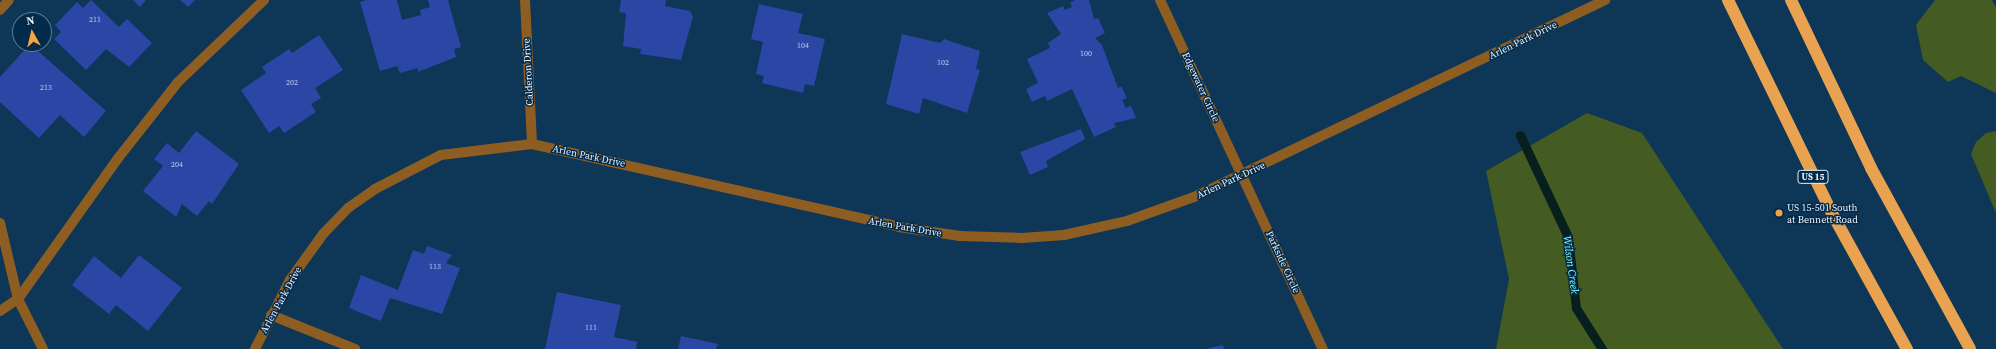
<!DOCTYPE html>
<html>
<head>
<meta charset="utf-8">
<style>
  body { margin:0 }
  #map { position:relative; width:1996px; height:349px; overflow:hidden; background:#0e3656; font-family:"Source Serif 4",serif }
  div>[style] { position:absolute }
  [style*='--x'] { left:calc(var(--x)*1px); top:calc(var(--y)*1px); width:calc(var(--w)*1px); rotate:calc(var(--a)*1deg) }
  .green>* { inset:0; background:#445b21 }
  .stream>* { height:9px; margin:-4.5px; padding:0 4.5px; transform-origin:4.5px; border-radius:4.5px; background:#07201e }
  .building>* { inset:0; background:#2c46a5 }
  .lane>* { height:10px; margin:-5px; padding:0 5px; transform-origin:5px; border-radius:5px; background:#8e5d22 }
  .street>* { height:10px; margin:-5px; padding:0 5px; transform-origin:5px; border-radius:5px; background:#8e5d22 }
  .highway>* { height:12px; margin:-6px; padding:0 6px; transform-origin:6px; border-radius:6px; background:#e9a24f }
  .dots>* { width:11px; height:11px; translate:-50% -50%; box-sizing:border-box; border:2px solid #022b4b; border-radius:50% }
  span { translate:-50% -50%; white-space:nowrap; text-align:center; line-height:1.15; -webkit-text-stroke:3px #022b4b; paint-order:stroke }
  .number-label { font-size:8px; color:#bac7e6 }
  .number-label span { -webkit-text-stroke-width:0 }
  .shield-label span { padding:1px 3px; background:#022b4b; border:1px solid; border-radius:3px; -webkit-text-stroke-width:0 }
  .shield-label { font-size:9px; color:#eaf2fb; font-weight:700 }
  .street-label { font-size:10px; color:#eaf2fb }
  .poi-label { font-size:10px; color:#eaf2fb }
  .left { translate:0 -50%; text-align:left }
  .water-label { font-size:11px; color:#7ef9ee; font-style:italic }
  .north { position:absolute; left:12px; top:12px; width:40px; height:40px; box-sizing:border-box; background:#022b4b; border:1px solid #5f7b91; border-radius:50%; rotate:352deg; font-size:11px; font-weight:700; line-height:16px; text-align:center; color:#eaf2fb }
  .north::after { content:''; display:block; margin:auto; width:14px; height:18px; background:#f3a443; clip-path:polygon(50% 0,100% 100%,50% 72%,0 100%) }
</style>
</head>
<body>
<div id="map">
  <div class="green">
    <div style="clip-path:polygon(1935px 0,1992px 0,1996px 7px,1996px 93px,1961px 76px,1948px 82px,1923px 60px,1916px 25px)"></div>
    <div style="clip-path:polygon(1587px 113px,1642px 133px,1783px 349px,1496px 349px,1509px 279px,1486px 171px)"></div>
    <div style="clip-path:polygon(1996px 131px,1996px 213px,1971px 154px,1976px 142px,1986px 133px)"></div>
  </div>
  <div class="stream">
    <div style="--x:1520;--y:135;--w:113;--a:64.8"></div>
    <div style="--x:1568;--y:237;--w:71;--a:83.6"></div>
    <div style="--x:1576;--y:308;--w:49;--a:57.6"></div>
  </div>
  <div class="building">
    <div style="clip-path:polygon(91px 0,119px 27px,127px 19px,152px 43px,129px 67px,106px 49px,86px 70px,54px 39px,61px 32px,55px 25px,77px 2px,83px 8px)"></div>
    <div style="clip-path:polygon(133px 0,146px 0,140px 7px)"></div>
    <div style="clip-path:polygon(180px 0,195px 0,188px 7px)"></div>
    <div style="clip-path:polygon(367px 0,397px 0,402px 20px,421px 15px,420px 10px,430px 7px,428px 0,448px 0,461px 47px,454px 49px,456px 57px,418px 72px,418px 68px,400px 73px,397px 66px,380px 71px,360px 2px)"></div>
    <div style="clip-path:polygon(621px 0,666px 0,665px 6px,690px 11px,693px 17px,681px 60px,640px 54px,641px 49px,623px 46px,626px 13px,619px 12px)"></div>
    <div style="clip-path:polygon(1075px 0,1089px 0,1094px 19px,1098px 18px,1105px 33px,1095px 38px,1102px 45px,1118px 88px,1121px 86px,1127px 98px,1122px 100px,1126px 108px,1131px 106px,1136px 118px,1114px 123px,1116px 127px,1094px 137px,1072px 89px,1047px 101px,1045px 96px,1032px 102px,1026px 89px,1038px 83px,1027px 59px,1050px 48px,1048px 43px,1061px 34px,1047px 13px,1063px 6px,1065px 10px,1072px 7px,1070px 3px)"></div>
    <div style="clip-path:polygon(759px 4px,803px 14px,798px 33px,825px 39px,814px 86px,805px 84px,803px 93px,762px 83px,764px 76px,756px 74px,763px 42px,751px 39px)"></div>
    <div style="clip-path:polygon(902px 34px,940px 43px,944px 39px,980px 51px,976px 69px,980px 70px,967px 113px,923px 98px,919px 114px,886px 104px)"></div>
    <div style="clip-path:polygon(319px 35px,343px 70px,315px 88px,321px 98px,311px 104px,316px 112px,284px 133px,279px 126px,269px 133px,241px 90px,266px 73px,262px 67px,289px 49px,292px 53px)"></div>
    <div style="clip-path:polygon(30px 44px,106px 111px,84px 137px,60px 115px,39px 138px,0 102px,0 77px)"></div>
    <div style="clip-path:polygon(1081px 129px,1085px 139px,1046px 161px,1048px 167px,1030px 175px,1020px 152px)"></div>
    <div style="clip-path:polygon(196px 131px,239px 164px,212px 204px,209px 201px,197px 216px,182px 204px,176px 217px,143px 191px,163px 166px,154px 159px,167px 143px,179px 153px)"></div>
    <div style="clip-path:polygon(427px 246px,452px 255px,446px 263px,460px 268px,442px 314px,390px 298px,381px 321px,349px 308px,361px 275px,398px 290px,413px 250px,424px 254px)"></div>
    <div style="clip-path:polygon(139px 255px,182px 288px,148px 331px,116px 305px,109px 314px,72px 285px,94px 256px,121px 278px)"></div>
    <div style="clip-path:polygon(557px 292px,621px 305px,614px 337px,637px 342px,636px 349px,545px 349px)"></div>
    <div style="clip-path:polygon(681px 336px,718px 344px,716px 349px,678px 349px)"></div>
    <div style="clip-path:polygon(1223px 345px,1224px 349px,1209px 349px,1209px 348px)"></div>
  </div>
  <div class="lane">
    <div style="--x:18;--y:299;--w:174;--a:-54.6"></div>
    <div style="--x:119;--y:157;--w:95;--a:-51.8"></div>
    <div style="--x:178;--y:82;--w:119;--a:-43.6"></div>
    <div style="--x:271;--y:315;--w:91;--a:22"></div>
  </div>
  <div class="street">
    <div style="--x:525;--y:0;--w:144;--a:87.2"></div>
    <div style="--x:1160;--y:0;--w:385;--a:65"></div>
    <div style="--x:0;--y:10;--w:13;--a:-48"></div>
    <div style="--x:0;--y:223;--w:78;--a:76.7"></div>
    <div style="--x:18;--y:299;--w:56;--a:63.4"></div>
    <div style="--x:0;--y:311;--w:22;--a:-34"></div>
    <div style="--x:255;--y:349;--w:77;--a:-63.1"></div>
    <div style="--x:290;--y:280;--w:57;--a:-54.3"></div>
    <div style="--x:323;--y:234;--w:36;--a:-46"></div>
    <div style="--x:348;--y:208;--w:33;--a:-35"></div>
    <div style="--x:375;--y:189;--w:74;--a:-27.3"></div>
    <div style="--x:441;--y:155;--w:92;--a:-6.9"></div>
    <div style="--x:532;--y:144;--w:376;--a:12.7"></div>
    <div style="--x:899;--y:227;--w:62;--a:8.4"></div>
    <div style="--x:960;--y:236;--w:62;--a:1.8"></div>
    <div style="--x:1022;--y:238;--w:42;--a:-4.1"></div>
    <div style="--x:1064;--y:235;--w:65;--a:-12.5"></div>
    <div style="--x:1127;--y:221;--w:71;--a:-19.7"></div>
    <div style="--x:1194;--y:197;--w:456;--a:-25.6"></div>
  </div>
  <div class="highway">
    <div style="--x:1728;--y:0;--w:242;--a:64"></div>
    <div style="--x:1834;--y:217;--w:151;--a:61.1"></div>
    <div style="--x:1791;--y:0;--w:186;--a:64.5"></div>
    <div style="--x:1871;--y:168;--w:206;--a:61.3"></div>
  </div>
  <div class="dots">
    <div style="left:1779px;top:213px;background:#f3a443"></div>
  </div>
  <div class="number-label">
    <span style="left:95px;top:20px">211</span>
    <span style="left:803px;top:46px">104</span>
    <span style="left:1086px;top:54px">100</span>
    <span style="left:943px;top:63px">102</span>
    <span style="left:292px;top:83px">202</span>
    <span style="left:46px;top:88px">213</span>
    <span style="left:177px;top:165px">204</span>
    <span style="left:435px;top:267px">113</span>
    <span style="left:591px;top:328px">111</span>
  </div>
  <div class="shield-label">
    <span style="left:1813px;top:177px">US 15</span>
  </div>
  <div class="street-label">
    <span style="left:1523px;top:40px;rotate:-26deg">Arlen Park Drive</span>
    <span style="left:528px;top:72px;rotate:-93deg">Calderon Drive</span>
    <span style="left:1201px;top:87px;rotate:65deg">Edgewater Circle</span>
    <span style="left:589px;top:156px;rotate:12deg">Arlen Park Drive</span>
    <span style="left:1231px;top:180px;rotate:-25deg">Arlen Park Drive</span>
    <span style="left:905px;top:227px;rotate:10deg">Arlen Park Drive</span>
    <span style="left:1283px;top:262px;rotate:65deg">Parkside Circle</span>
    <span style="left:281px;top:300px;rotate:-61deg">Arlen Park Drive</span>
  </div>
  <div class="poi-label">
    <span class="left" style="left:1787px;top:213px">US 15-501 South<br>at Bennett Road</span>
  </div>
  <div class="water-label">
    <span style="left:1570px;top:265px;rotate:82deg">Wilson Creek</span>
  </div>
  <div class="north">N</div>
</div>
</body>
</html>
